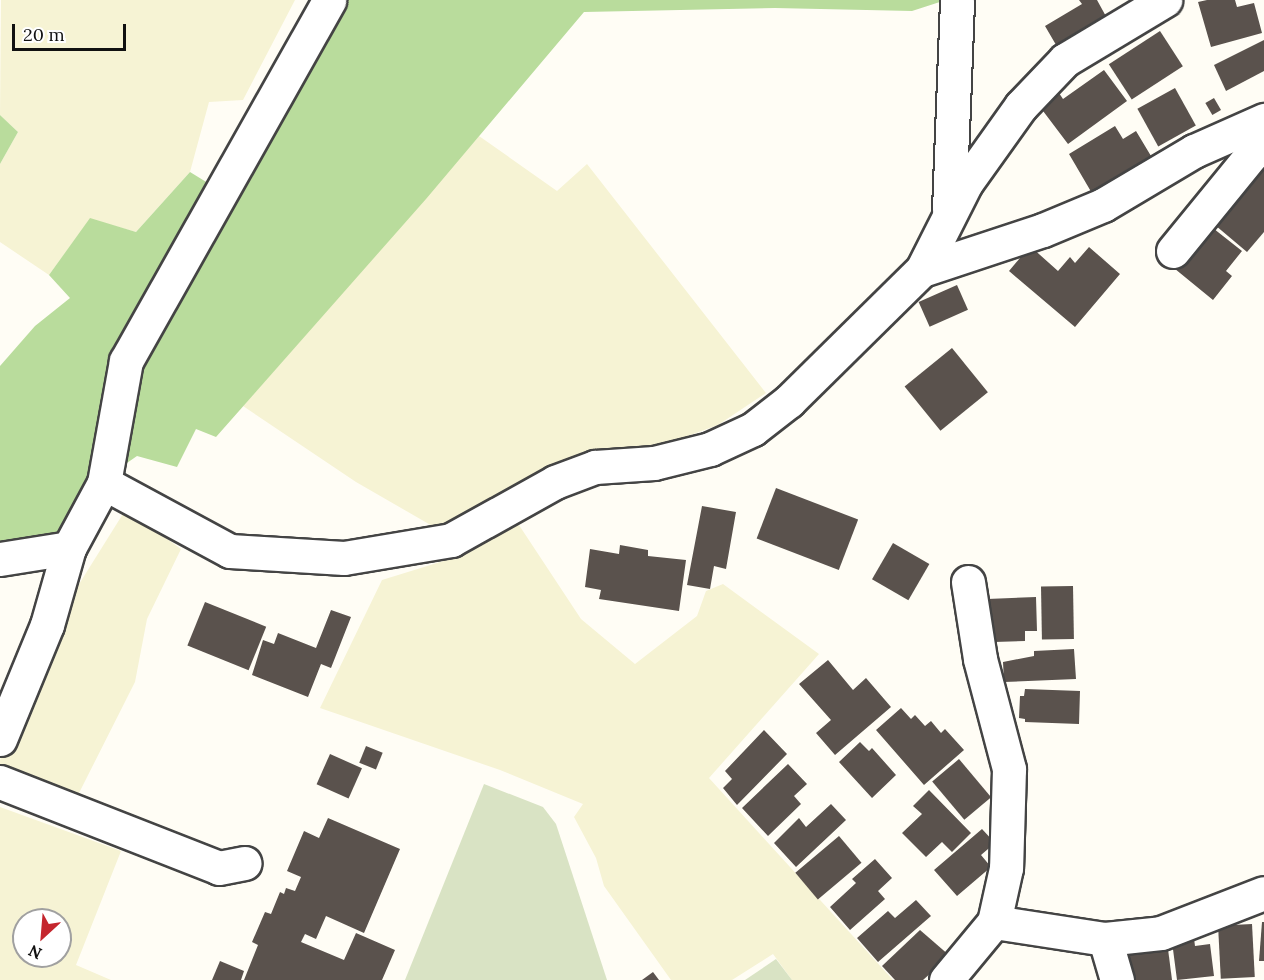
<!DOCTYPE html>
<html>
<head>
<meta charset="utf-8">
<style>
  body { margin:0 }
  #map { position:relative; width:1264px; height:980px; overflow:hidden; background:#fffdf5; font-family:Lora,serif }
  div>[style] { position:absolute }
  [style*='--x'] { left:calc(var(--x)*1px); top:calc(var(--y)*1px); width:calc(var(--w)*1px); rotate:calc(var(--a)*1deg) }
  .farmland>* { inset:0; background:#f6f3d4 }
  .forest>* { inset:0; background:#b9dc9c }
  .cemetery>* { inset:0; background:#d9e3c4 }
  .building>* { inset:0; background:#5a524d; transform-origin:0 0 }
  .roads { filter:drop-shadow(2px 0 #444) drop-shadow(-2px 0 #444) drop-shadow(0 2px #444) drop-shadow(0 -2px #444) }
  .minor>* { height:33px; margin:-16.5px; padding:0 16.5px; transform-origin:16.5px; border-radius:16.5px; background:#fff }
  span { translate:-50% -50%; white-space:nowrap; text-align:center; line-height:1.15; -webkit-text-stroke:6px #fff; paint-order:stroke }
  .north { position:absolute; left:12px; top:908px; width:60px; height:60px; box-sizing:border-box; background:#fff; border:2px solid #a0a0a0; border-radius:50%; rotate:206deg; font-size:16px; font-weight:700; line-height:24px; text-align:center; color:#111 }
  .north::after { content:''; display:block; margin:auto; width:21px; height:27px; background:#c4262e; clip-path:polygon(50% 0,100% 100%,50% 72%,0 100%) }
  .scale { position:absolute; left:12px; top:24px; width:114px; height:27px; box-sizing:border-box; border:3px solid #111; border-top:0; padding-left:8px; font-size:18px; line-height:21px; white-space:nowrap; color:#111; -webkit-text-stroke:4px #fff; paint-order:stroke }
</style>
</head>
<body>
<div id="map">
  <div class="farmland">
    <div style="clip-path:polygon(1px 0,295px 0,243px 100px,209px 102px,190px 172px,136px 232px,90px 219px,49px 275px,0 242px,0 164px,18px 132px,0 115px)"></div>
    <div style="clip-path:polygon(479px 136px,557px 191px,587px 164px,766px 393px,718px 425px,671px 442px,626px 450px,441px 531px,356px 482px,243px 406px)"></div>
    <div style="clip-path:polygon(126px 509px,181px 549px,147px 619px,135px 682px,77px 797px,0 774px,0 760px,66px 605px)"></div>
    <div style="clip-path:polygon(515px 519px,581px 619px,635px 664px,697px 616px,706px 591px,723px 584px,819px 654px,709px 778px,893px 980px,792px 980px,773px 954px,732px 980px,671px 980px,604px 886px,596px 858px,574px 817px,583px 804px,500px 770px,320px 708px,382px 580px,453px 558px)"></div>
    <div style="clip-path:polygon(evenodd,0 807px,121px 851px,76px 965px,111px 980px,0 980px,0 807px,24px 920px,60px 920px,60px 956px,24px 956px,24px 920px)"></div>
  </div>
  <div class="forest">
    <div style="clip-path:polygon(341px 0,946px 0,912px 11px,775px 8px,584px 12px,426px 199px,216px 437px,196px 429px,177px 467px,137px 456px,98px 483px,66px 542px,0 555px,0 366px,35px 326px,70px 298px,49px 275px,90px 218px,136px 232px,190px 172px,229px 196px)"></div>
    <div style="clip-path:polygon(0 115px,18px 132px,0 164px)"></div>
  </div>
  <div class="cemetery">
    <div style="clip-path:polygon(484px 784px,543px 807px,556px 824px,607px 980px,405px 980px)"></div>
    <div style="clip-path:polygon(776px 959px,792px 980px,745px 980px)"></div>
  </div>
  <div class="building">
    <div style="clip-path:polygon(1079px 0,1097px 0,1108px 20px,1059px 50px,1045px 26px,1082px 4px)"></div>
    <div style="clip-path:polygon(1207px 0,1235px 0,1237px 7px,1254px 3px,1262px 33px,1211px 47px,1198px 2px)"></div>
    <div style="left:1160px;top:31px;width:42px;height:61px;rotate:57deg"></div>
    <div style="clip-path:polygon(1264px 40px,1264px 71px,1226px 91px,1214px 65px)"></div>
    <div style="clip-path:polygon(1104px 70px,1127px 101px,1068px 144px,1040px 107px,1059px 93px,1063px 99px)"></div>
    <div style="left:1175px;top:88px;width:43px;height:43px;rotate:61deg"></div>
    <div style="left:1214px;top:98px;width:14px;height:10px;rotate:60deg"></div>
    <div style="clip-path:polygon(1115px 126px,1123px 139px,1136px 131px,1151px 156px,1093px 195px,1069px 154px)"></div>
    <div style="clip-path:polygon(1264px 161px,1264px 232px,1247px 252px,1209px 220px)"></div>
    <div style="clip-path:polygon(1204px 221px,1242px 251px,1226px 271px,1232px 276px,1213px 300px,1169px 264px)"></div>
    <div style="clip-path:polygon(1030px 246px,1058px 271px,1070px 257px,1075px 263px,1089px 247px,1120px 274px,1075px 327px,1009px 271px)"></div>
    <div style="left:957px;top:285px;width:27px;height:42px;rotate:66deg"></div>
    <div style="left:952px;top:348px;width:57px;height:61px;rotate:51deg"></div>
    <div style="left:776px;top:488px;width:88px;height:54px;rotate:21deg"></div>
    <div style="clip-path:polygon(702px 506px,736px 512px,726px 569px,714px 566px,710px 589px,687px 585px)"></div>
    <div style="left:893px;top:543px;width:42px;height:42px;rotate:30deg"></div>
    <div style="clip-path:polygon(620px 545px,648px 550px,648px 556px,686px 560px,679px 611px,599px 599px,601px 590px,585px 587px,590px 549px,619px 554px)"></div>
    <div style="left:1073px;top:586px;width:53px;height:32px;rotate:89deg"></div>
    <div style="clip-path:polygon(1036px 597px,1037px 631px,1025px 631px,1025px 641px,994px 642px,993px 626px,988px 626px,987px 599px)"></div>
    <div style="left:205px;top:602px;width:66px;height:47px;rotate:22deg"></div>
    <div style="clip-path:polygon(331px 610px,351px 617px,331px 668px,321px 664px,308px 697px,252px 675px,263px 640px,274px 644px,278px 633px,316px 648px)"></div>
    <div style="clip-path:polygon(1074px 649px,1076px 679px,1004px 682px,1003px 662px,1034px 656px,1034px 651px)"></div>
    <div style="clip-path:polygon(828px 660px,853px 690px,866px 678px,891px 707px,835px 755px,816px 733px,831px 720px,799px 684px)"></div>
    <div style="clip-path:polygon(1025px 689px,1080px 691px,1079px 724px,1025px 722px,1025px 719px,1019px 718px,1020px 696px,1024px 696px)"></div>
    <div style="clip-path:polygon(901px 708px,911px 719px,915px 715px,925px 726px,931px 721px,941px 733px,945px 729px,964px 750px,924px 785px,876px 730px)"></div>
    <div style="clip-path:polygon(764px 730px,787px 754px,737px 805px,723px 788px,732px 779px,725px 771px)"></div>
    <div style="clip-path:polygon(860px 742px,869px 751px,872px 748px,896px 775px,872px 798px,839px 762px)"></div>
    <div style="left:366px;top:746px;width:18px;height:18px;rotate:22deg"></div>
    <div style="left:330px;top:754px;width:35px;height:33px;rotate:24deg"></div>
    <div style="left:959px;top:759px;width:50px;height:35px;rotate:50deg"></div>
    <div style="clip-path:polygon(788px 764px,807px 784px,794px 796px,801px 804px,768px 836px,742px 808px)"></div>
    <div style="clip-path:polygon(929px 790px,971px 833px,952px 852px,942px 842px,926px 857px,902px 833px,922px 814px,913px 806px)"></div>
    <div style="clip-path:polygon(831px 804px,846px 820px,796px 867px,774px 843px,799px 818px,806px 827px)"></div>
    <div style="clip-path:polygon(328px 818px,400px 849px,364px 933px,326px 916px,316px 939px,305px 934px,301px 942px,344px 960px,356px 933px,395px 950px,382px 980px,244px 980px,258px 945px,252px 942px,265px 912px,271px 914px,280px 892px,284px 894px,286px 888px,295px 891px,301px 877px,287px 871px,304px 831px,319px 838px)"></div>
    <div style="clip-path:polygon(982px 829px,995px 843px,981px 855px,991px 867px,957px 896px,934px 870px)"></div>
    <div style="left:839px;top:836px;width:35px;height:57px;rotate:50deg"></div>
    <div style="clip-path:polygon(875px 859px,892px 878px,878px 891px,885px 899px,850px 930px,830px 907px,856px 883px,852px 879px)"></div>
    <div style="clip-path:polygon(916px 900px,931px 916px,878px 962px,857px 938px,888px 911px,895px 918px)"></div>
    <div style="clip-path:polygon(1262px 922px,1264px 922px,1264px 961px,1259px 961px)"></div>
    <div style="left:1252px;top:924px;width:53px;height:34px;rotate:87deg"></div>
    <div style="clip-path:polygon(920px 930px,950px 956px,923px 980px,895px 980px,882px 966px)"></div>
    <div style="clip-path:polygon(1193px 931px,1195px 946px,1210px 944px,1214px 976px,1177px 980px,1171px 934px)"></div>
    <div style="clip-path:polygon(1168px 949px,1172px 980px,1133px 980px,1129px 954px)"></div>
    <div style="clip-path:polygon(220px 961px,244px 971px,241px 980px,212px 980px)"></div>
    <div style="clip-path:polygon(653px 972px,659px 980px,642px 980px)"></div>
  </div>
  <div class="roads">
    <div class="minor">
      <div style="--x:949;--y:210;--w:210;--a:-87.8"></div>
      <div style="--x:1173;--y:251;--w:125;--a:-50.8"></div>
      <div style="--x:1252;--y:154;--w:14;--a:-34"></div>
      <div style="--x:922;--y:270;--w:127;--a:-18.3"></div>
      <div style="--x:1043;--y:230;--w:65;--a:-22.6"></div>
      <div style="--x:1103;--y:205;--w:106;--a:-30.7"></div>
      <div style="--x:1194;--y:151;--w:77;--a:-23.9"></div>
      <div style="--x:104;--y:483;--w:143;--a:28.4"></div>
      <div style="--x:230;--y:551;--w:114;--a:3.5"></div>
      <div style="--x:344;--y:558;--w:109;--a:-9.5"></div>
      <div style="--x:451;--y:540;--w:119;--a:-29.1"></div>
      <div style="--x:555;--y:482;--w:43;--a:-20.6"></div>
      <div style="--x:595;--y:467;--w:59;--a:-3.9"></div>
      <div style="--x:654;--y:463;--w:58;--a:-14"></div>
      <div style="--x:710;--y:449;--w:47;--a:-24.9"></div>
      <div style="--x:753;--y:429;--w:46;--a:-37.9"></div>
      <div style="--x:789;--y:401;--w:187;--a:-44.6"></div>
      <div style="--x:922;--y:270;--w:97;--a:-63.2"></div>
      <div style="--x:966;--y:183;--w:95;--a:-54.5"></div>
      <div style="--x:1021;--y:106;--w:64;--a:-46.3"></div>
      <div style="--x:1065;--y:60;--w:117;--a:-31"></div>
      <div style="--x:0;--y:559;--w:70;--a:-9.1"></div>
      <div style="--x:968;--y:582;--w:78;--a:81.1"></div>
      <div style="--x:980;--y:659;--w:114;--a:75.2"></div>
      <div style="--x:1009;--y:769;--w:99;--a:91.7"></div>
      <div style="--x:1006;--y:868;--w:55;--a:102.5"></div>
      <div style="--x:0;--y:739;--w:123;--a:-67.6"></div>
      <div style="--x:47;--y:625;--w:80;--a:-74.1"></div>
      <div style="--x:69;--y:548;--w:74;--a:-61.7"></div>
      <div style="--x:104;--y:483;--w:124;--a:-79.8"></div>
      <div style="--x:126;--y:361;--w:414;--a:-60.6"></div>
      <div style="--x:0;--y:782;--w:235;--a:21.4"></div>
      <div style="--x:219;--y:868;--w:26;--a:-11"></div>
      <div style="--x:1105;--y:939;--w:43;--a:73.7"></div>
      <div style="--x:946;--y:980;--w:75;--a:-50.4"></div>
      <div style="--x:994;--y:922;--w:112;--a:8.7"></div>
      <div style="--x:1105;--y:939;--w:56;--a:-6.1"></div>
      <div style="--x:1161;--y:933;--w:110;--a:-21.2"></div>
    </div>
  </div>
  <div class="north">N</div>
  <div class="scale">20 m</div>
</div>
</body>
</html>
